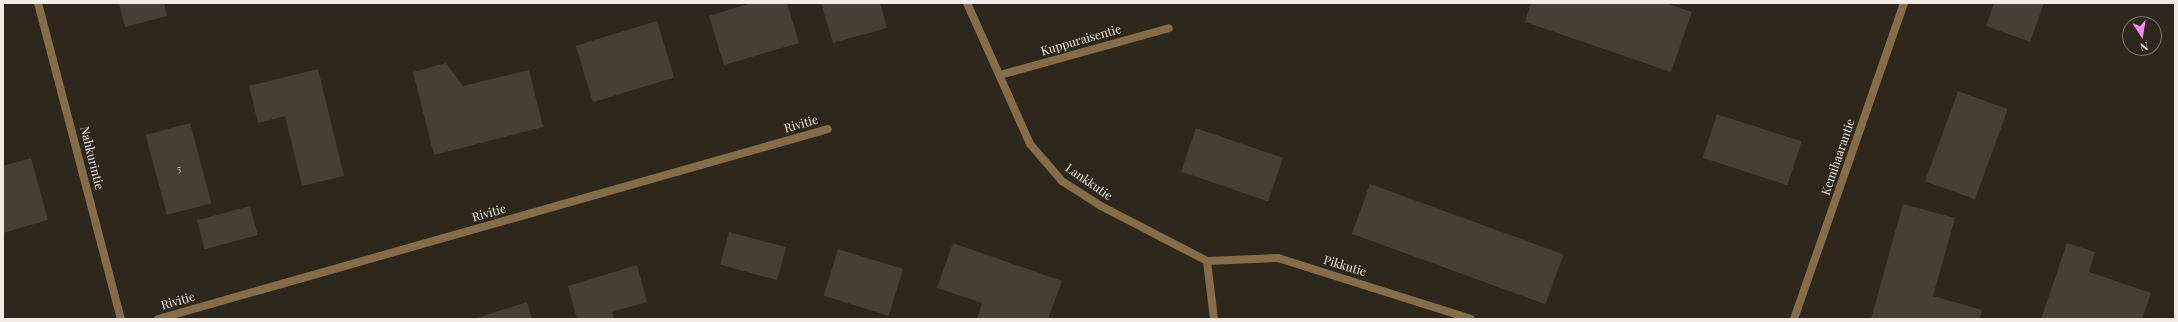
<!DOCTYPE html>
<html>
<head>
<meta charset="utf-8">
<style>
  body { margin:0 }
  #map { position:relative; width:2178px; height:322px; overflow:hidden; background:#2e271b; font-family:"Playfair Display",serif }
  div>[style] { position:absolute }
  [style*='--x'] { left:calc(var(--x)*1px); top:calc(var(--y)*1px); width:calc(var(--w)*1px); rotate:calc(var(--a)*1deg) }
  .building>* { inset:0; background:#483f34; transform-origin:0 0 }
  .street>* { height:8px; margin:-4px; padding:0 4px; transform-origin:4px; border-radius:4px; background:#856d49 }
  span { translate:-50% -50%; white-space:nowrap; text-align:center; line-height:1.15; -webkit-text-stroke:3.5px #2e271b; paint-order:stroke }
  .number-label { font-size:10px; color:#c6c1b8 }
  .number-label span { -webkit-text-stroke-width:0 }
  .street-label { font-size:12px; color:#f0ece4 }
  .frame { position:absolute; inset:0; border:4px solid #f0ece4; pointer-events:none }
  .north { position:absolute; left:2122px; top:16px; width:40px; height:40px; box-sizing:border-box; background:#2e271b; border:1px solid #7c766b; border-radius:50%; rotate:168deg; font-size:11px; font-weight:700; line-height:16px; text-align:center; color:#f0ece4 }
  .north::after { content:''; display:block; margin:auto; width:14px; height:18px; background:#fa87e8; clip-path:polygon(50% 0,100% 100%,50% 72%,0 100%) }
</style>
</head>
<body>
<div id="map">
  <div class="building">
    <div style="clip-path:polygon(119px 3px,164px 3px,167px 16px,125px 27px)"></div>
    <div style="clip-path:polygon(751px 3px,787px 3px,799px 43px,724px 65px,709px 16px)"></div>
    <div style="clip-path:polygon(821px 3px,880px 3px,887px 28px,833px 43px)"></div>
    <div style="clip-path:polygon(1531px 3px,1666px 3px,1692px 12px,1671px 72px,1525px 22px)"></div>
    <div style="clip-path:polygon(1994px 3px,2044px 3px,2030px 42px,1986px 26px)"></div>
    <div style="left:657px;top:21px;width:59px;height:85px;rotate:73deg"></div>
    <div style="clip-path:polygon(446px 63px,463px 86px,529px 70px,543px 127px,434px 155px,413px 72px)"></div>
    <div style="clip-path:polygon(318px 69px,344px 176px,302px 186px,285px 116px,258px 123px,249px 86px)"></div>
    <div style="left:1958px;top:91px;width:53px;height:96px;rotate:20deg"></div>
    <div style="left:1717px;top:114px;width:89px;height:46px;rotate:18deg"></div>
    <div style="left:190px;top:123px;width:83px;height:46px;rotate:75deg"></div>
    <div style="left:1196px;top:128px;width:92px;height:46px;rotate:19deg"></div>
    <div style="clip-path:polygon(31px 158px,48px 220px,3px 233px,3px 166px)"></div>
    <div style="left:1370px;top:184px;width:206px;height:53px;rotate:20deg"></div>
    <div style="clip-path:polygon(1903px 204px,1955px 218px,1933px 296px,1982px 310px,1980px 319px,1871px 319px)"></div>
    <div style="left:250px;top:206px;width:30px;height:55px;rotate:75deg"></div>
    <div style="left:729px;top:232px;width:59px;height:34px;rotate:15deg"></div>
    <div style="clip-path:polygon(953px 243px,1062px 281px,1048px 319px,977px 319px,982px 303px,937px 288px)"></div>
    <div style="clip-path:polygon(2067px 243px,2095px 252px,2089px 272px,2151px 293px,2142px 319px,2041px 319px)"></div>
    <div style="left:838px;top:249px;width:68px;height:49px;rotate:17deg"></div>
    <div style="clip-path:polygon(637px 265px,647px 302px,612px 312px,614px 319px,577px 319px,568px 286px)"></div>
    <div style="clip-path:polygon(527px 302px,532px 319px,474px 319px)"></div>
  </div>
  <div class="street">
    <div style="--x:38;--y:3;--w:327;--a:75.3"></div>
    <div style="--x:967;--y:3;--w:154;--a:65.9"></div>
    <div style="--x:1030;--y:144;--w:49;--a:49.1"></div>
    <div style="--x:1062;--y:181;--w:46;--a:32.7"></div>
    <div style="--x:1101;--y:206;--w:119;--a:27.4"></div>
    <div style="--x:1207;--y:261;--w:71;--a:-2.4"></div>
    <div style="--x:1278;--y:258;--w:202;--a:17.5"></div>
    <div style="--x:1000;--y:75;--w:175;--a:-15.5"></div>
    <div style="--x:1207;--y:261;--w:58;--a:83.1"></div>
    <div style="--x:158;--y:319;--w:696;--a:-15.83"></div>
    <div style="--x:1794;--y:319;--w:335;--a:-70.8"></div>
  </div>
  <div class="number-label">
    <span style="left:179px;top:169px">5</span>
  </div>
  <div class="street-label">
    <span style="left:1081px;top:40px;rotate:-16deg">Kuppuraisentie</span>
    <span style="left:801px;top:124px;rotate:-16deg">Rivitie</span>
    <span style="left:1838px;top:157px;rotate:-71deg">Kemihaarantie</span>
    <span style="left:92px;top:158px;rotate:76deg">Nahkurintie</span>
    <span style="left:1089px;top:182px;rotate:35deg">Lankkutie</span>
    <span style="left:489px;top:213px;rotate:-16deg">Rivitie</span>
    <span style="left:1345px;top:266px;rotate:17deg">Pikkutie</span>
    <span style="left:178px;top:301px;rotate:-16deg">Rivitie</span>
  </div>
  <div class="frame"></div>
  <div class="north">N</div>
</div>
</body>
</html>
